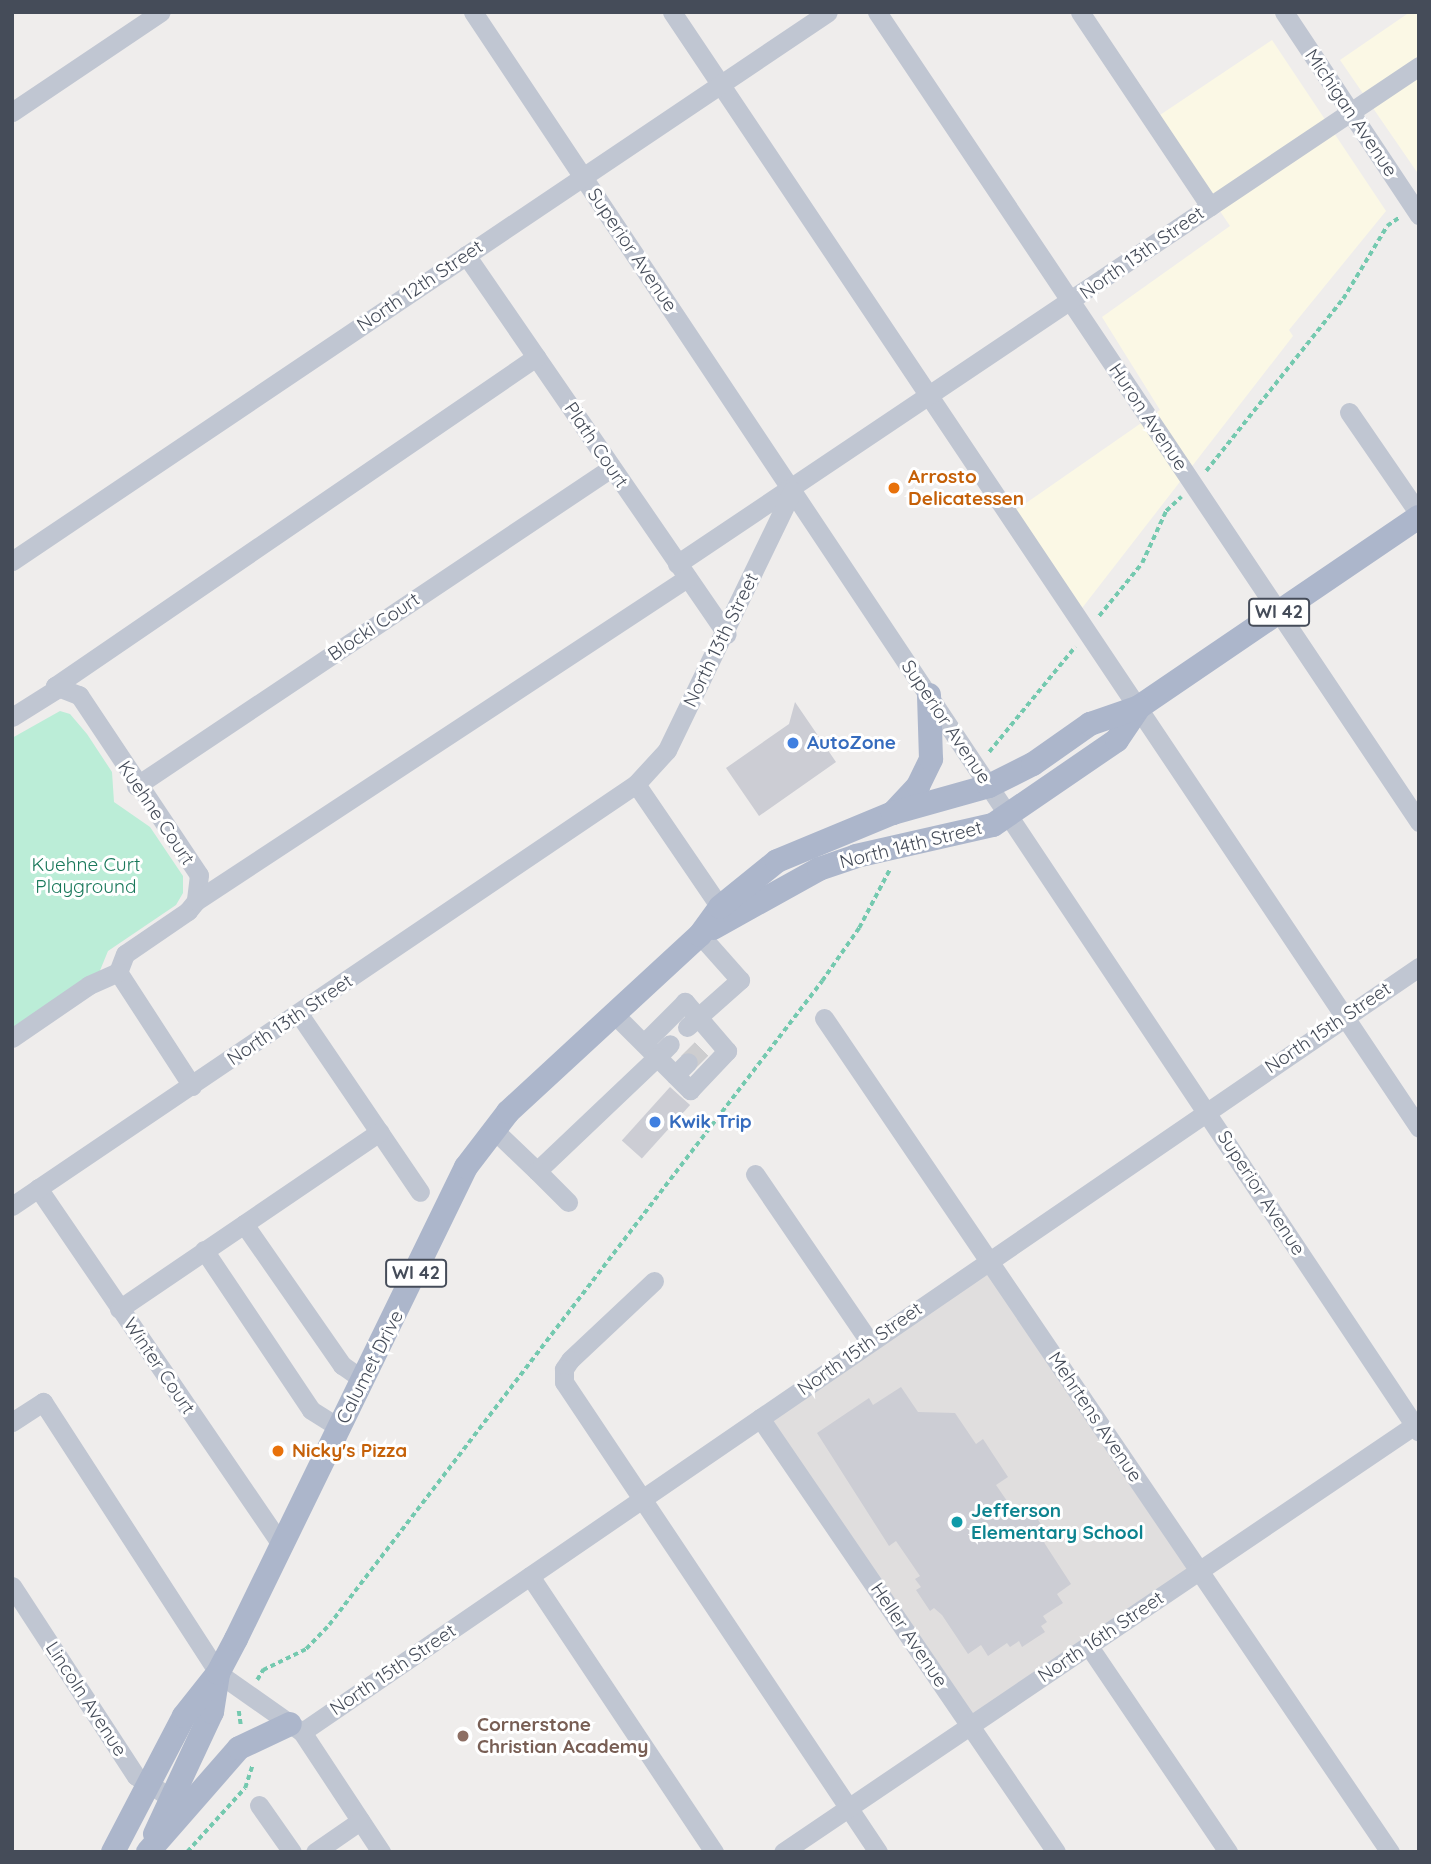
<!DOCTYPE html>
<html>
<head>
<meta charset="utf-8">
<style>
  body { margin:0 }
  #map { position:relative; width:1431px; height:1864px; overflow:hidden; background:#efedec; font-family:Quicksand,sans-serif }
  div>[style] { position:absolute }
  [style*='--x'] { left:calc(var(--x)*1px); top:calc(var(--y)*1px); width:calc(var(--w)*1px); rotate:calc(var(--a)*1deg) }
  .commercial>* { inset:0; background:#fbf8e5 }
  .education>* { inset:0; background:#e0dede; transform-origin:0 0 }
  .green>* { inset:0; background:#bbedd7 }
  .building>* { inset:0; background:#cccdd4; transform-origin:0 0 }
  .minor-tunnel>* { height:19px; margin-top:-9.5px; transform-origin:0; background:repeating-linear-gradient(90deg,#cdcdcf 0 19px,transparent 0 29px) }
  .path>* { height:3.5px; margin-top:-1.75px; transform-origin:0; background:repeating-linear-gradient(90deg,#74c9af 0 5px,transparent 0 8.5px) }
  .minor>* { height:19px; margin:-9.5px; padding:0 9.5px; transform-origin:9.5px; border-radius:9.5px; background:#c0c6d2 }
  .major>* { height:24px; margin:-12px; padding:0 12px; transform-origin:12px; border-radius:12px; background:#acb6cb }
  .dots>* { width:19px; height:19px; translate:-50% -50%; box-sizing:border-box; border:4px solid #fff; border-radius:50% }
  span { translate:-50% -50%; white-space:nowrap; text-align:center; line-height:1.15; -webkit-text-stroke:6px #fff; paint-order:stroke }
  .shield-label span { padding:2px 5px; background:#fff; border:2px solid; border-radius:5px; -webkit-text-stroke-width:0 }
  .shield-label { font-size:18px; color:#454c59; font-weight:700 }
  .street-label { font-size:19px; color:#454c59 }
  .food-label { font-size:19px; color:#c56008; font-weight:700 }
  .left { translate:0 -50%; text-align:left }
  .shop-label { font-size:19px; color:#366cbe; font-weight:700 }
  .park-label { font-size:19px; color:#19785a }
  .culture-label { font-size:19px; color:#0d838f; font-weight:700 }
  .education-label { font-size:19px; color:#785e54; font-weight:700 }
  .frame { position:absolute; inset:0; border:14px solid #454c59; pointer-events:none }
</style>
</head>
<body>
<div id="map">
  <div class="commercial">
    <div style="clip-path:polygon(1410px 12px,1419px 12px,1419px 175px,1340px 60px)"></div>
    <div style="clip-path:polygon(1272px 40px,1386px 211px,1289px 330px,1293px 336px,1079px 612px,1013px 512px,1160px 410px,1102px 317px,1230px 226px,1157px 117px)"></div>
  </div>
  <div class="education">
    <div style="left:988px;top:1260px;width:376px;height:277px;rotate:56deg"></div>
  </div>
  <div class="green">
    <div style="clip-path:polygon(60px 711px,70px 714px,87px 734px,112px 772px,114px 802px,150px 827px,183px 876px,183px 893px,176px 905px,108px 951px,99px 973px,12px 1032px,12px 738px)"></div>
  </div>
  <div class="building">
    <div style="clip-path:polygon(795px 702px,836px 762px,759px 816px,726px 768px,789px 724px)"></div>
    <div style="left:670px;top:1087px;width:27px;height:72px;rotate:42deg"></div>
    <div style="clip-path:polygon(901px 1387px,918px 1412px,955px 1413px,976px 1444px,983px 1439px,1008px 1477px,996px 1485px,1014px 1511px,1020px 1507px,1026px 1515px,1032px 1511px,1047px 1533px,1042px 1537px,1045px 1544px,1071px 1584px,1057px 1594px,1063px 1603px,1043px 1616px,1047px 1622px,1041px 1626px,1045px 1632px,1022px 1647px,1019px 1641px,1010px 1647px,1007px 1643px,988px 1656px,981px 1645px,968px 1654px,942px 1615px,934px 1608px,930px 1611px,916px 1590px,921px 1587px,915px 1579px,920px 1576px,896px 1541px,889px 1546px,817px 1433px,869px 1398px,873px 1405px)"></div>
  </div>
  <div class="minor-tunnel">
    <div style="--x:688;--y:1062;--w:23;--a:-45"></div>
  </div>
  <div class="path">
    <div style="--x:1206;--y:471;--w:220;--a:-51.5"></div>
    <div style="--x:1343;--y:299;--w:85;--a:-58.9"></div>
    <div style="--x:1387;--y:226;--w:16;--a:-35"></div>
    <div style="--x:1099;--y:616;--w:68;--a:-50.9"></div>
    <div style="--x:1142;--y:563;--w:57;--a:-65.2"></div>
    <div style="--x:1166;--y:511;--w:21;--a:-43"></div>
    <div style="--x:989;--y:752;--w:136;--a:-50.7"></div>
    <div style="--x:257;--y:1680;--w:12;--a:-59"></div>
    <div style="--x:263;--y:1670;--w:48;--a:-26"></div>
    <div style="--x:306;--y:1649;--w:33;--a:-46"></div>
    <div style="--x:329;--y:1625;--w:811;--a:-52.56"></div>
    <div style="--x:822;--y:981;--w:65;--a:-55.1"></div>
    <div style="--x:859;--y:928;--w:67;--a:-62.3"></div>
    <div style="--x:239;--y:1711;--w:15;--a:82"></div>
    <div style="--x:187;--y:1852;--w:86;--a:-47.8"></div>
    <div style="--x:245;--y:1788;--w:23;--a:-72"></div>
  </div>
  <div class="minor">
    <div style="--x:473;--y:12;--w:1706;--a:56.33"></div>
    <div style="--x:672;--y:12;--w:1343;--a:56.2"></div>
    <div style="--x:877;--y:12;--w:975;--a:56.21"></div>
    <div style="--x:1080;--y:12;--w:234;--a:56.2"></div>
    <div style="--x:1284;--y:12;--w:244;--a:56.4"></div>
    <div style="--x:12;--y:112;--w:179;--a:-33.9"></div>
    <div style="--x:466;--y:255;--w:460;--a:55.5"></div>
    <div style="--x:1349;--y:412;--w:124;--a:55.5"></div>
    <div style="--x:12;--y:561;--w:983;--a:-33.93"></div>
    <div style="--x:677;--y:564;--w:894;--a:-33.87"></div>
    <div style="--x:55;--y:686;--w:583;--a:-34.37"></div>
    <div style="--x:12;--y:717;--w:51;--a:-32.1"></div>
    <div style="--x:55;--y:690;--w:4;--a:-90"></div>
    <div style="--x:55;--y:686;--w:26;--a:21"></div>
    <div style="--x:79;--y:695;--w:216;--a:56.3"></div>
    <div style="--x:199;--y:875;--w:26;--a:97"></div>
    <div style="--x:196;--y:901;--w:13;--a:129"></div>
    <div style="--x:188;--y:911;--w:76;--a:145.7"></div>
    <div style="--x:125;--y:954;--w:19;--a:111"></div>
    <div style="--x:118;--y:972;--w:136;--a:57"></div>
    <div style="--x:636;--y:784;--w:149;--a:55.7"></div>
    <div style="--x:136;--y:786;--w:572;--a:-33.8"></div>
    <div style="--x:196;--y:901;--w:588;--a:-33.34"></div>
    <div style="--x:299;--y:1014;--w:215;--a:55.8"></div>
    <div style="--x:614;--y:1014;--w:61;--a:45"></div>
    <div style="--x:657;--y:1057;--w:18;--a:-45"></div>
    <div style="--x:824;--y:1018;--w:1008;--a:55.84"></div>
    <div style="--x:687;--y:1027;--w:71;--a:-41.6"></div>
    <div style="--x:740;--y:980;--w:60;--a:-131.6"></div>
    <div style="--x:12;--y:1038;--w:93;--a:-34.5"></div>
    <div style="--x:89;--y:985;--w:32;--a:-24"></div>
    <div style="--x:675;--y:1075;--w:18;--a:-45"></div>
    <div style="--x:493;--y:1129;--w:61;--a:43.7"></div>
    <div style="--x:537;--y:1171;--w:166;--a:-43.5"></div>
    <div style="--x:657;--y:1057;--w:47;--a:45"></div>
    <div style="--x:690;--y:1090;--w:54;--a:-46.5"></div>
    <div style="--x:727;--y:1051;--w:65;--a:-130.6"></div>
    <div style="--x:685;--y:1002;--w:58;--a:135"></div>
    <div style="--x:537;--y:1171;--w:44;--a:45"></div>
    <div style="--x:755;--y:1174;--w:202;--a:55.7"></div>
    <div style="--x:38;--y:1188;--w:431;--a:55.7"></div>
    <div style="--x:12;--y:1206;--w:753;--a:-34.07"></div>
    <div style="--x:636;--y:784;--w:46;--a:-47.6"></div>
    <div style="--x:667;--y:750;--w:288;--a:-64.2"></div>
    <div style="--x:244;--y:1224;--w:172;--a:55.2"></div>
    <div style="--x:342;--y:1365;--w:24;--a:35"></div>
    <div style="--x:204;--y:1250;--w:192;--a:56.2"></div>
    <div style="--x:311;--y:1410;--w:32;--a:32"></div>
    <div style="--x:654;--y:1281;--w:115;--a:136.8"></div>
    <div style="--x:570;--y:1360;--w:11;--a:124"></div>
    <div style="--x:564;--y:1369;--w:13;--a:90"></div>
    <div style="--x:564;--y:1382;--w:565;--a:56.25"></div>
    <div style="--x:119;--y:1309;--w:315;--a:-34.2"></div>
    <div style="--x:760;--y:1418;--w:525;--a:55.7"></div>
    <div style="--x:12;--y:1422;--w:37;--a:-33"></div>
    <div style="--x:43;--y:1402;--w:323;--a:57.1"></div>
    <div style="--x:218;--y:1673;--w:103;--a:35.1"></div>
    <div style="--x:302;--y:1732;--w:144;--a:56.6"></div>
    <div style="--x:530;--y:1576;--w:332;--a:56.3"></div>
    <div style="--x:12;--y:1586;--w:227;--a:56.9"></div>
    <div style="--x:136;--y:1776;--w:44;--a:31.9"></div>
    <div style="--x:1088;--y:1645;--w:250;--a:55.9"></div>
    <div style="--x:302;--y:1732;--w:1354;--a:-34.41"></div>
    <div style="--x:259;--y:1805;--w:57;--a:54.9"></div>
    <div style="--x:315;--y:1852;--w:55;--a:-34.6"></div>
    <div style="--x:783;--y:1852;--w:768;--a:-34.06"></div>
  </div>
  <div class="major">
    <div style="--x:893;--y:813;--w:37;--a:-47"></div>
    <div style="--x:918;--y:786;--w:30;--a:-64"></div>
    <div style="--x:931;--y:759;--w:64;--a:-91.8"></div>
    <div style="--x:713;--y:928;--w:121;--a:-29.1"></div>
    <div style="--x:819;--y:869;--w:39;--a:-19"></div>
    <div style="--x:856;--y:856;--w:140;--a:-12.8"></div>
    <div style="--x:993;--y:825;--w:150;--a:-34.4"></div>
    <div style="--x:1117;--y:740;--w:40;--a:-56"></div>
    <div style="--x:1139;--y:707;--w:338;--a:-34.2"></div>
    <div style="--x:155;--y:1834;--w:135;--a:-65"></div>
    <div style="--x:212;--y:1712;--w:38;--a:-81"></div>
    <div style="--x:113;--y:1852;--w:153;--a:-62.4"></div>
    <div style="--x:184;--y:1716;--w:55;--a:-51.7"></div>
    <div style="--x:218;--y:1673;--w:38;--a:-62"></div>
    <div style="--x:236;--y:1639;--w:525;--a:-64.02"></div>
    <div style="--x:466;--y:1167;--w:69;--a:-52.6"></div>
    <div style="--x:508;--y:1112;--w:261;--a:-42.7"></div>
    <div style="--x:700;--y:935;--w:34;--a:-54"></div>
    <div style="--x:720;--y:907;--w:73;--a:-38.9"></div>
    <div style="--x:777;--y:861;--w:126;--a:-22.5"></div>
    <div style="--x:893;--y:813;--w:100;--a:-15.7"></div>
    <div style="--x:989;--y:786;--w:49;--a:-26.6"></div>
    <div style="--x:1033;--y:764;--w:70;--a:-35.1"></div>
    <div style="--x:1090;--y:724;--w:52;--a:-19.1"></div>
    <div style="--x:148;--y:1852;--w:138;--a:-48.8"></div>
    <div style="--x:239;--y:1748;--w:56;--a:-25.2"></div>
  </div>
  <div class="dots">
    <div style="left:894px;top:488px;background:#e8710a"></div>
    <div style="left:793px;top:743px;background:#3f7fe0"></div>
    <div style="left:655px;top:1122px;background:#3f7fe0"></div>
    <div style="left:278px;top:1451px;background:#e8710a"></div>
    <div style="left:957px;top:1522px;background:#0f9aa8"></div>
    <div style="left:463px;top:1736px;background:#8d6e63"></div>
  </div>
  <div class="shield-label">
    <span style="left:1279px;top:612px">WI 42</span>
    <span style="left:416px;top:1273px">WI 42</span>
  </div>
  <div class="street-label">
    <span style="left:1351px;top:113px;rotate:56deg">Michigan Avenue</span>
    <span style="left:632px;top:250px;rotate:56deg">Superior Avenue</span>
    <span style="left:1142px;top:253px;rotate:-35deg">North 13th Street</span>
    <span style="left:420px;top:286px;rotate:-34deg">North 12th Street</span>
    <span style="left:1148px;top:417px;rotate:56deg">Huron Avenue</span>
    <span style="left:596px;top:445px;rotate:56deg">Plath Court</span>
    <span style="left:374px;top:627px;rotate:-34deg">Blocki Court</span>
    <span style="left:721px;top:640px;rotate:-64deg">North 13th Street</span>
    <span style="left:946px;top:722px;rotate:56deg">Superior Avenue</span>
    <span style="left:156px;top:813px;rotate:56deg">Kuehne Court</span>
    <span style="left:911px;top:845px;rotate:-14deg">North 14th Street</span>
    <span style="left:290px;top:1020px;rotate:-34deg">North 13th Street</span>
    <span style="left:1328px;top:1028px;rotate:-34deg">North 15th Street</span>
    <span style="left:1261px;top:1193px;rotate:57deg">Superior Avenue</span>
    <span style="left:860px;top:1349px;rotate:-35deg">North 15th Street</span>
    <span style="left:159px;top:1366px;rotate:56deg">Winter Court</span>
    <span style="left:370px;top:1367px;rotate:-63deg">Calumet Drive</span>
    <span style="left:1095px;top:1417px;rotate:56deg">Mehrtens Avenue</span>
    <span style="left:909px;top:1635px;rotate:56deg">Heller Avenue</span>
    <span style="left:1101px;top:1637px;rotate:-34deg">North 16th Street</span>
    <span style="left:393px;top:1670px;rotate:-34deg">North 15th Street</span>
    <span style="left:86px;top:1699px;rotate:57deg">Lincoln Avenue</span>
  </div>
  <div class="food-label">
    <span class="left" style="left:908px;top:488px">Arrosto<br>Delicatessen</span>
    <span class="left" style="left:292px;top:1451px">Nicky's Pizza</span>
  </div>
  <div class="shop-label">
    <span class="left" style="left:807px;top:743px">AutoZone</span>
    <span class="left" style="left:669px;top:1122px">Kwik Trip</span>
  </div>
  <div class="park-label">
    <span style="left:86px;top:876px">Kuehne Curt<br>Playground</span>
  </div>
  <div class="culture-label">
    <span class="left" style="left:971px;top:1522px">Jefferson<br>Elementary School</span>
  </div>
  <div class="education-label">
    <span class="left" style="left:477px;top:1736px">Cornerstone<br>Christian Academy</span>
  </div>
  <div class="frame"></div>
</div>
</body>
</html>
